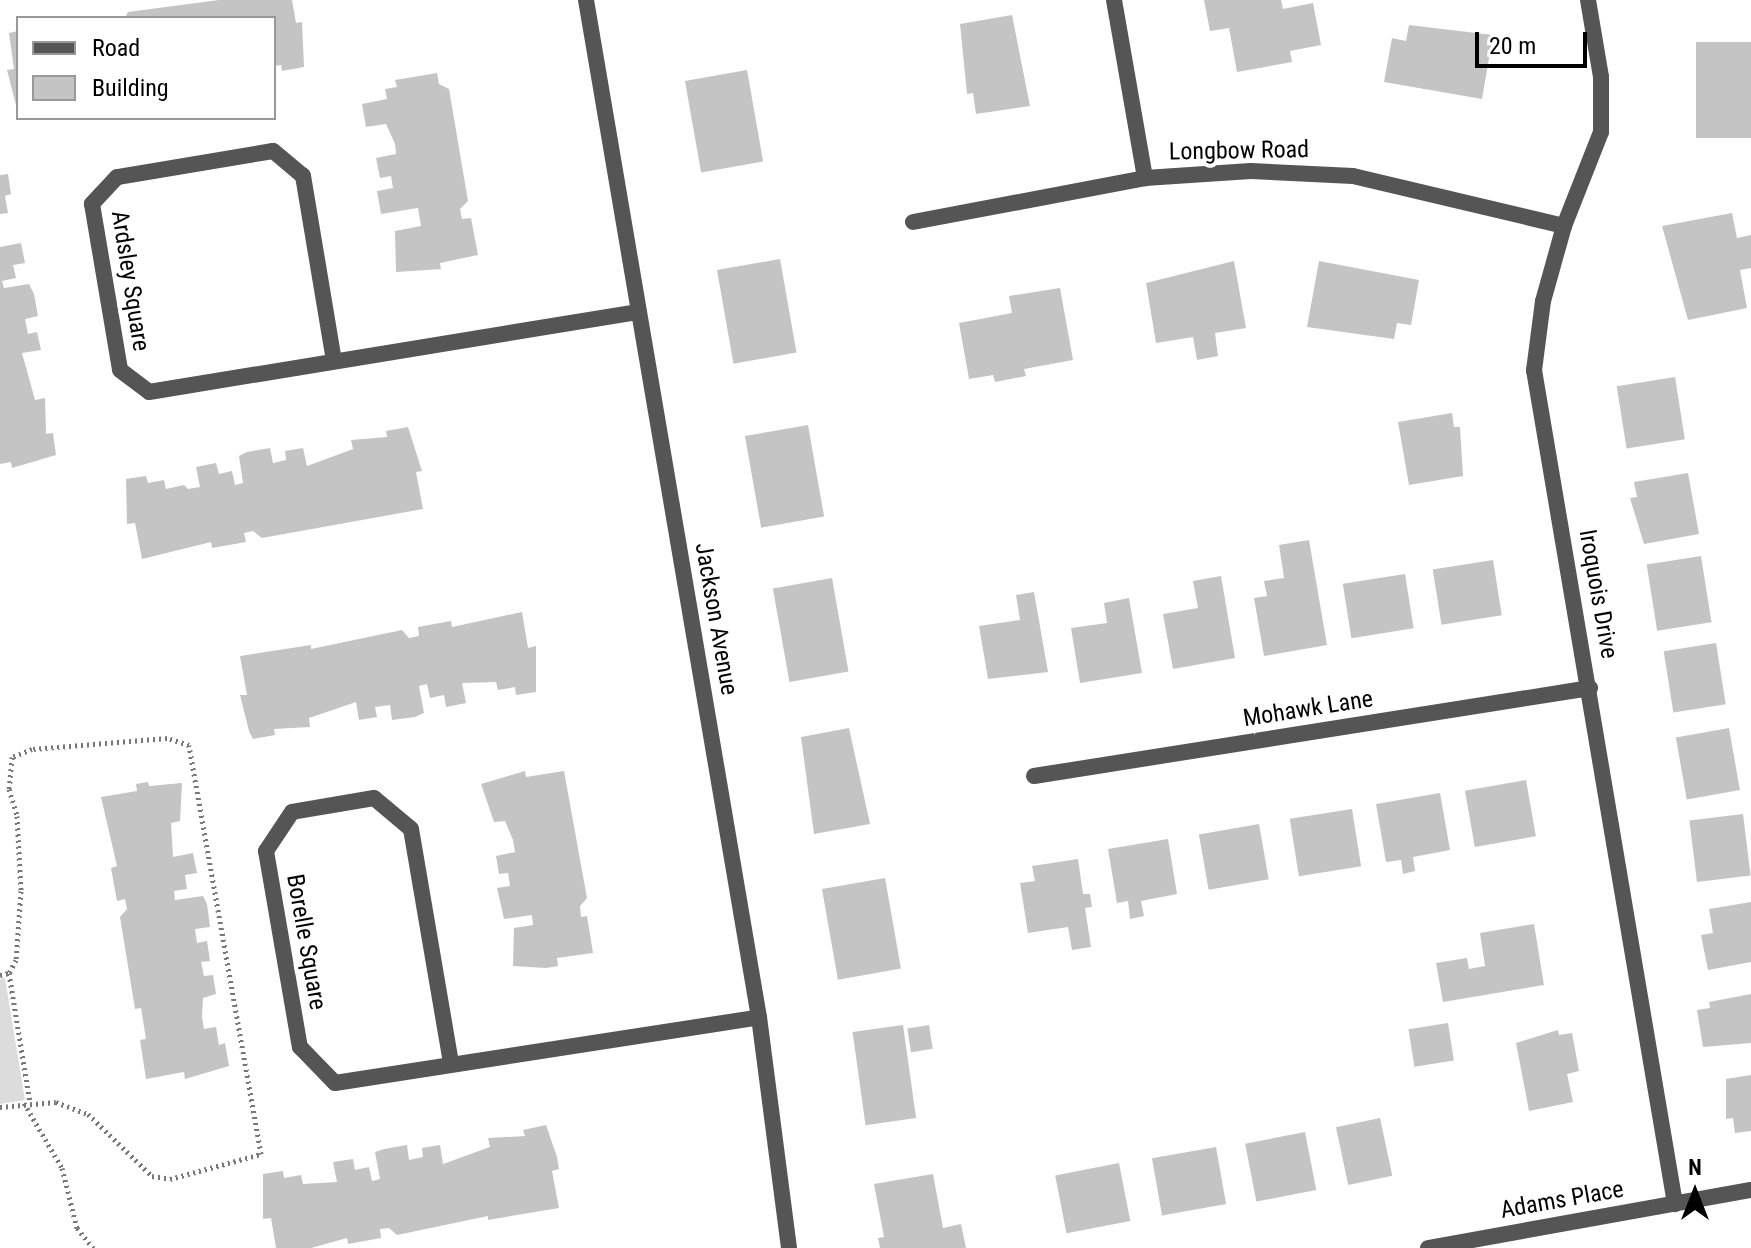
<!DOCTYPE html>
<html>
<head>
<meta charset="utf-8">
<style>
  body { margin:0 }
  #map { position:relative; width:1751px; height:1248px; overflow:hidden; background:#fff; font-family:"Roboto Condensed",sans-serif }
  div>[style] { position:absolute }
  [style*='--x'] { left:calc(var(--x)*1px); top:calc(var(--y)*1px); width:calc(var(--w)*1px); rotate:calc(var(--a)*1deg) }
  .green>* { inset:0; background:#dcdcdc }
  .building>* { inset:0; background:#c4c4c4; transform-origin:0 0 }
  .path>* { height:5px; margin-top:-2.5px; transform-origin:0; background:repeating-linear-gradient(90deg,#777 0 2px,transparent 0 6px) }
  .street>* { height:16px; margin:-8px; padding:0 8px; transform-origin:8px; border-radius:8px; background:#555 }
  span { translate:-50% -50%; white-space:nowrap; text-align:center; line-height:1.15; -webkit-text-stroke:8px #fff; paint-order:stroke }
  .street-label { font-size:24px; color:#000 }
  .legend { position:absolute; left:16px; top:16px; width:260px; height:104px; box-sizing:border-box; background:#fff; border:2px solid #999; margin:0; padding:10px 14px; list-style:none; font-size:24px; color:#000 }
  .legend li { display:flex; align-items:center; gap:16px; height:40px }
  .legend b { width:40px; border:2px solid #999 }
  .north { position:absolute; left:1655px; top:1152px; width:80px; height:80px; -webkit-text-stroke:6px #fff; paint-order:stroke; rotate:0deg; font-size:22px; font-weight:700; line-height:32px; text-align:center; color:#000 }
  .north::after { content:''; display:block; margin:auto; width:28px; height:36px; background:#000; clip-path:polygon(50% 0,100% 100%,50% 72%,0 100%) }
  .scale { position:absolute; left:1475px; top:32px; width:112px; height:36px; box-sizing:border-box; border:4px solid #000; border-top:0; padding-left:10px; font-size:24px; line-height:28px; white-space:nowrap; color:#000; -webkit-text-stroke:6px #fff; paint-order:stroke }
</style>
</head>
<body>
<div id="map">
  <div class="green">
    <div style="clip-path:polygon(5px 978px,25px 1100px,0 1104px,0 979px)"></div>
  </div>
  <div class="building">
    <div style="clip-path:polygon(219px 0,292px 0,296px 23px,302px 22px,304px 67px,282px 71px,281px 65px,274px 66px,274px 18px,125px 18px,128px 12px)"></div>
    <div style="clip-path:polygon(1204px 0,1281px 0,1283px 9px,1313px 3px,1321px 45px,1290px 51px,1292px 62px,1237px 72px,1229px 28px,1210px 31px)"></div>
    <div style="clip-path:polygon(1012px 15px,1030px 106px,976px 114px,973px 93px,967px 94px,960px 24px)"></div>
    <div style="clip-path:polygon(1409px 25px,1493px 35px,1482px 99px,1384px 82px,1392px 38px,1406px 41px)"></div>
    <div style="clip-path:polygon(18px 31px,18px 105px,16px 105px,7px 70px,14px 69px,9px 33px)"></div>
    <div style="left:1696px;top:42px;width:55px;height:96px"></div>
    <div style="left:747px;top:70px;width:93px;height:63px;rotate:80deg"></div>
    <div style="clip-path:polygon(437px 73px,439px 84px,449px 89px,468px 201px,460px 209px,462px 219px,471px 218px,478px 255px,440px 263px,441px 269px,396px 272px,395px 231px,421px 226px,418px 208px,381px 214px,377px 191px,393px 188px,391px 176px,380px 178px,376px 158px,396px 154px,395px 144px,386px 124px,366px 127px,362px 104px,387px 99px,385px 89px,397px 87px,395px 80px)"></div>
    <div style="clip-path:polygon(8px 174px,11px 194px,5px 196px,8px 213px,0 214px,0 175px)"></div>
    <div style="clip-path:polygon(1732px 213px,1737px 238px,1751px 235px,1751px 268px,1740px 270px,1747px 308px,1688px 320px,1662px 226px)"></div>
    <div style="clip-path:polygon(21px 243px,25px 263px,13px 265px,16px 278px,2px 281px,4px 288px,29px 284px,34px 294px,38px 316px,25px 319px,28px 334px,37px 332px,41px 350px,22px 353px,35px 400px,45px 398px,46px 434px,53px 433px,56px 455px,12px 468px,11px 462px,0 464px,0 247px)"></div>
    <div style="left:780px;top:259px;width:95px;height:64px;rotate:80deg"></div>
    <div style="clip-path:polygon(1234px 261px,1246px 328px,1215px 333px,1218px 356px,1197px 360px,1193px 337px,1156px 343px,1146px 283px)"></div>
    <div style="clip-path:polygon(1319px 261px,1419px 280px,1411px 325px,1397px 323px,1394px 339px,1307px 327px)"></div>
    <div style="clip-path:polygon(1060px 288px,1073px 360px,1024px 369px,1026px 376px,995px 382px,993px 375px,969px 379px,959px 323px,1012px 313px,1009px 296px)"></div>
    <div style="left:1675px;top:377px;width:63px;height:59px;rotate:81deg"></div>
    <div style="clip-path:polygon(1452px 413px,1454px 427px,1460px 427px,1463px 476px,1409px 485px,1398px 422px)"></div>
    <div style="left:808px;top:425px;width:93px;height:64px;rotate:80deg"></div>
    <div style="clip-path:polygon(408px 427px,422px 471px,416px 472px,423px 509px,262px 538px,253px 531px,244px 533px,246px 542px,212px 548px,211px 542px,142px 559px,135px 523px,127px 524px,126px 479px,146px 476px,148px 483px,164px 480px,166px 489px,184px 485px,188px 489px,200px 487px,196px 467px,216px 463px,219px 474px,232px 471px,235px 485px,243px 483px,239px 456px,247px 452px,270px 448px,273px 463px,286px 460px,285px 451px,303px 448px,307px 466px,353px 449px,351px 440px,387px 437px,386px 431px)"></div>
    <div style="clip-path:polygon(1688px 473px,1699px 534px,1644px 544px,1630px 498px,1637px 497px,1634px 482px)"></div>
    <div style="clip-path:polygon(1309px 540px,1327px 645px,1264px 656px,1254px 598px,1267px 596px,1264px 581px,1284px 578px,1279px 545px)"></div>
    <div style="left:1701px;top:556px;width:67px;height:55px;rotate:81deg"></div>
    <div style="left:1493px;top:560px;width:56px;height:61px;rotate:81deg"></div>
    <div style="left:1405px;top:574px;width:55px;height:63px;rotate:81deg"></div>
    <div style="clip-path:polygon(1221px 576px,1235px 658px,1173px 669px,1163px 614px,1198px 608px,1193px 581px)"></div>
    <div style="left:832px;top:578px;width:95px;height:60px;rotate:80deg"></div>
    <div style="clip-path:polygon(1034px 592px,1048px 672px,988px 679px,979px 626px,1020px 620px,1016px 595px)"></div>
    <div style="clip-path:polygon(1129px 598px,1142px 673px,1080px 683px,1071px 628px,1107px 623px,1104px 603px)"></div>
    <div style="clip-path:polygon(522px 612px,528px 648px,536px 646px,536px 692px,516px 695px,515px 687px,498px 690px,496px 682px,462px 683px,466px 703px,446px 707px,444px 695px,430px 698px,427px 684px,419px 686px,424px 713px,415px 717px,392px 720px,390px 705px,375px 707px,377px 717px,359px 720px,356px 702px,309px 718px,310px 727px,274px 729px,275px 735px,253px 739px,249px 731px,240px 695px,247px 695px,240px 656px,311px 645px,311px 649px,402px 630px,409px 638px,419px 636px,418px 627px,451px 621px,452px 627px)"></div>
    <div style="left:1716px;top:643px;width:62px;height:53px;rotate:81deg"></div>
    <div style="clip-path:polygon(849px 728px,870px 824px,814px 834px,801px 737px)"></div>
    <div style="left:1729px;top:728px;width:63px;height:54px;rotate:80deg"></div>
    <div style="clip-path:polygon(525px 771px,526px 777px,564px 771px,587px 898px,580px 906px,581px 917px,587px 916px,593px 953px,557px 958px,558px 966px,546px 968px,513px 966px,514px 928px,533px 925px,532px 915px,504px 919px,497px 888px,510px 886px,508px 873px,499px 874px,496px 856px,515px 852px,513px 840px,505px 821px,494px 822px,481px 784px)"></div>
    <div style="left:1526px;top:780px;width:57px;height:62px;rotate:80deg"></div>
    <div style="clip-path:polygon(148px 782px,149px 786px,182px 783px,180px 821px,171px 823px,173px 857px,193px 853px,197px 873px,185px 875px,187px 889px,174px 891px,175px 900px,203px 896px,207px 904px,210px 927px,195px 929px,197px 943px,207px 941px,210px 961px,201px 962px,204px 976px,213px 975px,216px 994px,203px 998px,202px 1017px,204px 1029px,216px 1027px,219px 1045px,225px 1043px,229px 1066px,185px 1079px,184px 1072px,146px 1079px,140px 1040px,146px 1039px,141px 1008px,135px 1009px,120px 917px,127px 909px,125px 899px,117px 901px,111px 868px,117px 866px,101px 797px,137px 791px,136px 784px)"></div>
    <div style="clip-path:polygon(1440px 793px,1450px 850px,1413px 857px,1415px 871px,1403px 874px,1401px 860px,1386px 862px,1376px 804px)"></div>
    <div style="left:1352px;top:809px;width:58px;height:63px;rotate:81deg"></div>
    <div style="left:1743px;top:814px;width:62px;height:54px;rotate:83deg"></div>
    <div style="left:1259px;top:824px;width:56px;height:61px;rotate:80deg"></div>
    <div style="clip-path:polygon(1168px 839px,1177px 894px,1141px 901px,1144px 916px,1130px 919px,1128px 901px,1117px 903px,1108px 849px)"></div>
    <div style="clip-path:polygon(1078px 859px,1083px 894px,1090px 894px,1092px 907px,1085px 908px,1091px 947px,1072px 950px,1068px 927px,1028px 933px,1020px 883px,1035px 881px,1032px 866px)"></div>
    <div style="left:885px;top:878px;width:92px;height:64px;rotate:80deg"></div>
    <div style="clip-path:polygon(1751px 902px,1751px 962px,1708px 970px,1701px 935px,1713px 933px,1709px 909px)"></div>
    <div style="clip-path:polygon(1534px 924px,1544px 985px,1443px 1002px,1436px 963px,1467px 958px,1469px 969px,1485px 966px,1480px 933px)"></div>
    <div style="clip-path:polygon(1751px 994px,1751px 1043px,1703px 1047px,1697px 1010px,1710px 1008px,1709px 1002px)"></div>
    <div style="left:1448px;top:1023px;width:38px;height:40px;rotate:81deg"></div>
    <div style="left:903px;top:1025px;width:94px;height:51px;rotate:82deg"></div>
    <div style="left:929px;top:1025px;width:24px;height:22px;rotate:81deg"></div>
    <div style="clip-path:polygon(1558px 1030px,1559px 1035px,1572px 1033px,1579px 1071px,1567px 1074px,1573px 1102px,1529px 1111px,1516px 1043px)"></div>
    <div style="clip-path:polygon(1751px 1075px,1751px 1131px,1735px 1133px,1733px 1118px,1726px 1119px,1726px 1079px)"></div>
    <div style="left:1380px;top:1118px;width:59px;height:45px;rotate:78deg"></div>
    <div style="clip-path:polygon(546px 1125px,557px 1157px,559px 1169px,552px 1171px,559px 1208px,488px 1220px,488px 1216px,397px 1235px,389px 1228px,380px 1229px,381px 1238px,348px 1244px,347px 1238px,311px 1248px,276px 1248px,271px 1218px,263px 1219px,263px 1174px,283px 1171px,284px 1178px,301px 1175px,303px 1184px,337px 1182px,333px 1162px,353px 1159px,355px 1170px,369px 1167px,372px 1181px,380px 1179px,375px 1152px,384px 1149px,407px 1145px,409px 1160px,423px 1157px,422px 1148px,440px 1145px,443px 1164px,490px 1147px,488px 1138px,525px 1136px,523px 1130px)"></div>
    <div style="left:1305px;top:1132px;width:59px;height:61px;rotate:79deg"></div>
    <div style="left:1216px;top:1147px;width:58px;height:65px;rotate:80deg"></div>
    <div style="left:1119px;top:1163px;width:59px;height:65px;rotate:79deg"></div>
    <div style="clip-path:polygon(933px 1174px,943px 1228px,961px 1224px,966px 1248px,880px 1248px,878px 1238px,884px 1237px,874px 1184px)"></div>
  </div>
  <div class="path">
    <div style="--x:0;--y:975;--w:9;--a:-13"></div>
    <div style="--x:24;--y:1103;--w:75;--a:59.7"></div>
    <div style="--x:62;--y:1168;--w:62;--a:76"></div>
    <div style="--x:77;--y:1228;--w:26;--a:51"></div>
    <div style="--x:0;--y:1107;--w:56;--a:-5.1"></div>
    <div style="--x:56;--y:1102;--w:34;--a:21"></div>
    <div style="--x:88;--y:1114;--w:89;--a:44.1"></div>
    <div style="--x:152;--y:1176;--w:18;--a:9"></div>
    <div style="--x:170;--y:1179;--w:94;--a:-15.4"></div>
    <div style="--x:261;--y:1154;--w:415;--a:-100"></div>
    <div style="--x:189;--y:745;--w:23;--a:-162"></div>
    <div style="--x:167;--y:738;--w:135;--a:175.3"></div>
    <div style="--x:32;--y:749;--w:22;--a:158"></div>
    <div style="--x:12;--y:757;--w:32;--a:95"></div>
    <div style="--x:9;--y:789;--w:28;--a:73"></div>
    <div style="--x:17;--y:816;--w:75;--a:86.9"></div>
    <div style="--x:21;--y:891;--w:69;--a:94.1"></div>
    <div style="--x:16;--y:960;--w:15;--a:118"></div>
    <div style="--x:9;--y:973;--w:131;--a:80.8"></div>
  </div>
  <div class="street">
    <div style="--x:586;--y:0;--w:1032;--a:80.35"></div>
    <div style="--x:759;--y:1017;--w:233;--a:82.6"></div>
    <div style="--x:1114;--y:0;--w:181;--a:80.1"></div>
    <div style="--x:1588;--y:0;--w:78;--a:80.4"></div>
    <div style="--x:1601;--y:77;--w:55;--a:90"></div>
    <div style="--x:1601;--y:132;--w:101;--a:111.5"></div>
    <div style="--x:1564;--y:226;--w:78;--a:105.6"></div>
    <div style="--x:1543;--y:301;--w:70;--a:97.4"></div>
    <div style="--x:1534;--y:370;--w:846;--a:80.4"></div>
    <div style="--x:913;--y:222;--w:236;--a:-10.7"></div>
    <div style="--x:1145;--y:178;--w:106;--a:-3.8"></div>
    <div style="--x:1251;--y:171;--w:102;--a:2.8"></div>
    <div style="--x:1353;--y:176;--w:217;--a:13.3"></div>
    <div style="--x:334;--y:361;--w:188;--a:-99.5"></div>
    <div style="--x:303;--y:176;--w:39;--a:-140"></div>
    <div style="--x:273;--y:151;--w:158;--a:170.5"></div>
    <div style="--x:117;--y:177;--w:37;--a:133"></div>
    <div style="--x:92;--y:204;--w:168;--a:80.4"></div>
    <div style="--x:120;--y:370;--w:36;--a:37"></div>
    <div style="--x:149;--y:392;--w:496;--a:-9.3"></div>
    <div style="--x:1034;--y:776;--w:563;--a:-8.99"></div>
    <div style="--x:451;--y:1063;--w:237;--a:-99.7"></div>
    <div style="--x:411;--y:829;--w:48;--a:-140"></div>
    <div style="--x:374;--y:798;--w:83;--a:170.3"></div>
    <div style="--x:292;--y:812;--w:47;--a:123.7"></div>
    <div style="--x:266;--y:851;--w:199;--a:80.2"></div>
    <div style="--x:300;--y:1047;--w:50;--a:45.8"></div>
    <div style="--x:335;--y:1083;--w:429;--a:-8.8"></div>
    <div style="--x:1428;--y:1248;--w:328;--a:-10.2"></div>
  </div>
  <div class="street-label">
    <span style="left:1239px;top:151px;rotate:-1deg">Longbow Road</span>
    <span style="left:130px;top:281px;rotate:81deg">Ardsley Square</span>
    <span style="left:1598px;top:594px;rotate:80deg">Iroquois Drive</span>
    <span style="left:716px;top:619px;rotate:80deg">Jackson Avenue</span>
    <span style="left:1308px;top:709px;rotate:-9deg">Mohawk Lane</span>
    <span style="left:306px;top:942px;rotate:80deg">Borelle Square</span>
    <span style="left:1562px;top:1200px;rotate:-10deg">Adams Place</span>
  </div>
  <ul class="legend">
  <li><b style="height:10px;background:#555"></b>Road</li>
  <li><b style="height:22px;background:#c4c4c4"></b>Building</li>
  </ul>
  <div class="north">N</div>
  <div class="scale">20 m</div>
</div>
</body>
</html>
